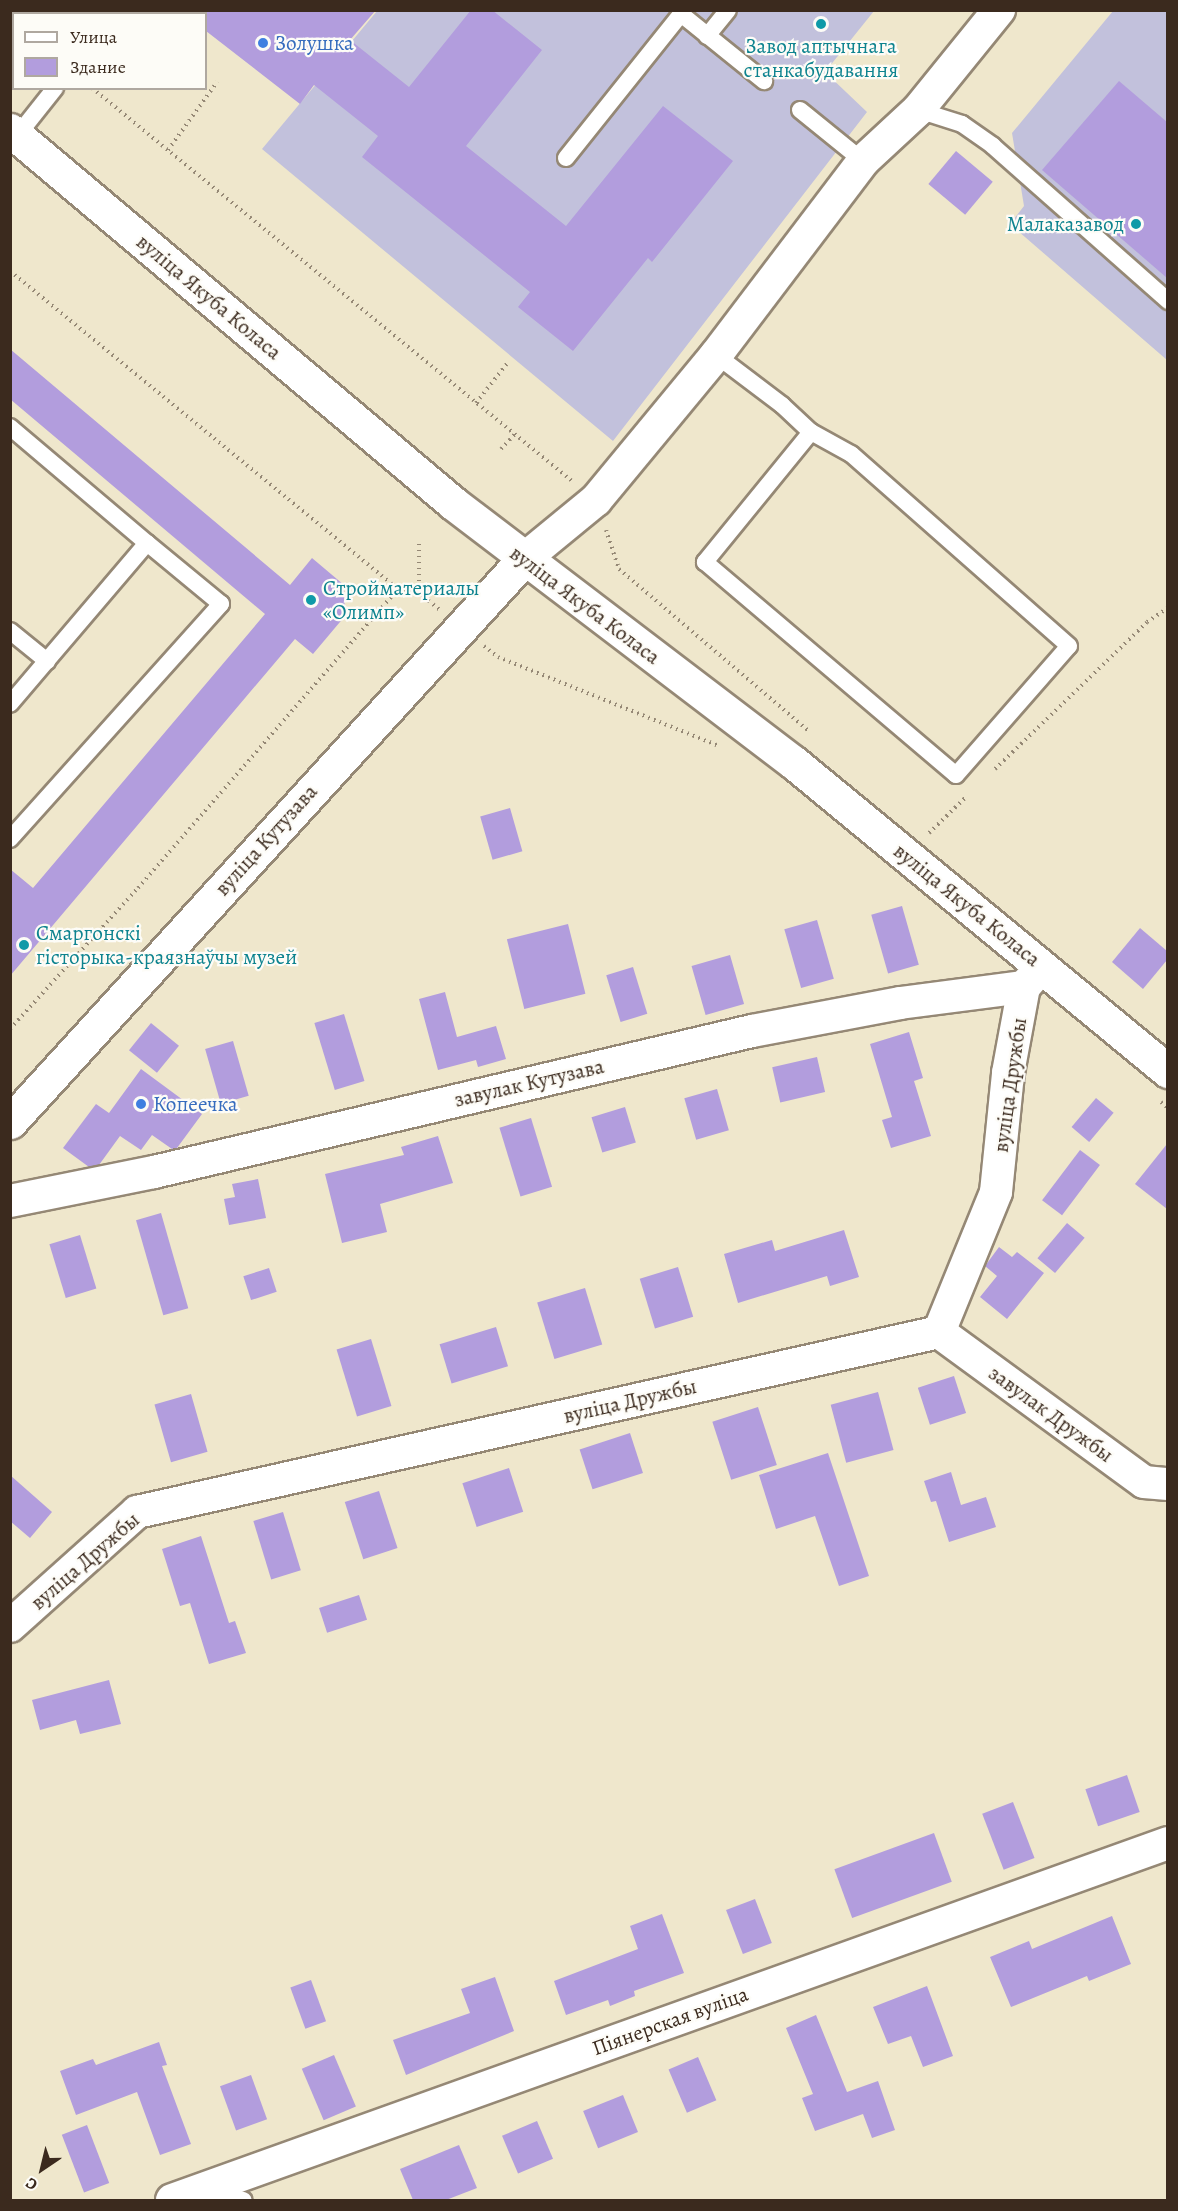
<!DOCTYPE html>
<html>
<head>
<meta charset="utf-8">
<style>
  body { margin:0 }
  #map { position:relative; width:1178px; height:2211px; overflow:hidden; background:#efe7cc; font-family:Alegreya,serif }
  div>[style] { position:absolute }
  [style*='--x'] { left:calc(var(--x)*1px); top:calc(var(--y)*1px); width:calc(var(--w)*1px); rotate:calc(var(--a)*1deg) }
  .industrial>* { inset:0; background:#c2c1dc }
  .building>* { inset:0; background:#b29ddd; transform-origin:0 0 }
  .path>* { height:4px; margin-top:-2px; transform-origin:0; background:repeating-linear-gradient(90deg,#958875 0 1.5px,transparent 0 6px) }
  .roads { filter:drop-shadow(2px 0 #958875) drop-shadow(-2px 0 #958875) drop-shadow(0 2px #958875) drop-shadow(0 -2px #958875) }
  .service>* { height:16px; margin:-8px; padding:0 8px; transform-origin:8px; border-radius:8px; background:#fff }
  .minor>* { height:32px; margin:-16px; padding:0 16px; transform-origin:16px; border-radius:16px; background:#fff }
  .secondary>* { height:33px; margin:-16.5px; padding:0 16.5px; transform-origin:16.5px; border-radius:16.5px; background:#fff }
  .dots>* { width:16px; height:16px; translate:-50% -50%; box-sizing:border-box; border:3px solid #fdfcf7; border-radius:50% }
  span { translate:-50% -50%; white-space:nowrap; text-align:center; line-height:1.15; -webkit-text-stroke:4.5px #fdfcf7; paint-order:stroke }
  .shop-label { font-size:21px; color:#366cbe }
  .left { translate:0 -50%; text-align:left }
  .culture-label { font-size:21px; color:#0d838f }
  .right { translate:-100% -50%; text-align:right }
  .street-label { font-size:21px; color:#3b2a1e }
  .frame { position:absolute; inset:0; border:12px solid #3b2a1e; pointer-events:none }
  .legend { position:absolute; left:12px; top:12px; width:195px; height:78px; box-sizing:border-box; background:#fdfcf7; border:2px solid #afa8a0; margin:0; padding:8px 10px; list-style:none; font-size:18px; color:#3b2a1e }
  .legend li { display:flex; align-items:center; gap:12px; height:30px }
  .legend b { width:30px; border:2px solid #afa8a0 }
  .north { position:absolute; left:12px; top:2139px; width:60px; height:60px; -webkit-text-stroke:4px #fdfcf7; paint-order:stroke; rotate:215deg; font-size:16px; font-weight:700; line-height:24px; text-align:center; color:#3b2a1e }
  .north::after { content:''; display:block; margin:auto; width:21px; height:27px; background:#3b2a1e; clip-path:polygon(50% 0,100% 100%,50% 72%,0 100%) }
</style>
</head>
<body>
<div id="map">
  <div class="industrial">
    <div style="clip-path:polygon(377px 11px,874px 11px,825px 72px,867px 112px,613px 441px,262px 149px)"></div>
    <div style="clip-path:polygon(1113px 11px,1167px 11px,1167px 360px,1010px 224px,1024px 206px,1012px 133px)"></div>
  </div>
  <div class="building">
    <div style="clip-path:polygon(206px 10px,376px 10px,350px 40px,409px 87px,471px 10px,492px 10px,542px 50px,466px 146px,566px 226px,663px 106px,733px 161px,652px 262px,648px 258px,573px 351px,518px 307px,530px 292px,362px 157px,378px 136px,314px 85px,300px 104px,206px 31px)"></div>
    <div style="clip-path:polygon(1119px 81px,1167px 122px,1167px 278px,1042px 170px)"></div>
    <div style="left:956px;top:151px;width:48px;height:43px;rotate:40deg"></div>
    <div style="clip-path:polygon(10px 349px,290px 585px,312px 558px,344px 585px,345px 616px,313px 654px,295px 639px,10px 976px,10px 869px,33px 888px,265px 614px,10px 399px)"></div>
    <div style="left:510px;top:808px;width:45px;height:31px;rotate:74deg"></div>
    <div style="left:902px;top:906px;width:61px;height:32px;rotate:74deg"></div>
    <div style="left:817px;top:920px;width:61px;height:34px;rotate:74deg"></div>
    <div style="left:568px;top:924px;width:72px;height:63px;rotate:76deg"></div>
    <div style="clip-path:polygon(1140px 928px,1167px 951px,1167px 960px,1143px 989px,1112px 962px)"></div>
    <div style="left:730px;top:955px;width:51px;height:40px;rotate:74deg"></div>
    <div style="left:633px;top:967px;width:49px;height:28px;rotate:73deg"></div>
    <div style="clip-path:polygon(445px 992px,457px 1037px,496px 1026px,506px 1059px,478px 1067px,476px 1060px,438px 1070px,419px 999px)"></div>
    <div style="left:344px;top:1014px;width:70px;height:31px;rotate:73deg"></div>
    <div style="left:151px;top:1023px;width:36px;height:35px;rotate:39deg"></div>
    <div style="clip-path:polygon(909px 1032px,923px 1078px,914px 1081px,931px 1136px,891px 1148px,882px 1120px,892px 1117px,870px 1044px)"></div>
    <div style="left:233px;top:1041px;width:57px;height:29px;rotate:74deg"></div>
    <div style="left:817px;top:1057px;width:36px;height:46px;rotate:77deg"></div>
    <div style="clip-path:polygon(141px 1069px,202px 1114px,177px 1148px,172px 1149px,152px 1135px,141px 1150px,120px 1136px,99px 1165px,89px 1167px,63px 1148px,96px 1104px,109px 1113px)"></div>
    <div style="left:717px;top:1089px;width:43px;height:34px;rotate:74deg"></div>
    <div style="left:1096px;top:1098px;width:23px;height:38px;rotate:40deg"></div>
    <div style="left:625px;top:1107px;width:37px;height:35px;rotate:73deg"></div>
    <div style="left:531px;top:1118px;width:72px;height:33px;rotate:73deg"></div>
    <div style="clip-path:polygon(438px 1136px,453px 1183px,380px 1204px,387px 1232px,342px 1243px,325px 1174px,404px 1155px,401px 1147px)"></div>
    <div style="clip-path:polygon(1167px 1144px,1167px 1209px,1135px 1184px)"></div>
    <div style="left:1080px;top:1150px;width:25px;height:63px;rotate:37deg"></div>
    <div style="clip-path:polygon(258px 1179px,266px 1218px,229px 1225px,224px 1199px,235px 1197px,232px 1184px)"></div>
    <div style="left:161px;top:1213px;width:99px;height:26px;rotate:74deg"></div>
    <div style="left:1067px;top:1223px;width:23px;height:46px;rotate:40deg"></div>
    <div style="clip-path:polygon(844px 1230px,859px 1277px,830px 1286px,827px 1276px,738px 1303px,724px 1254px,772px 1240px,775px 1251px)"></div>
    <div style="left:80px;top:1235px;width:56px;height:32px;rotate:73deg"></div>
    <div style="clip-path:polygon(999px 1247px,1012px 1257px,1017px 1252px,1044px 1273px,1007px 1319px,980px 1297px,997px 1276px,985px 1266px)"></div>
    <div style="left:678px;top:1267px;width:52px;height:40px;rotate:73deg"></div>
    <div style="left:269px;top:1268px;width:25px;height:27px;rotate:72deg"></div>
    <div style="left:585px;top:1288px;width:59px;height:50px;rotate:73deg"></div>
    <div style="left:496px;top:1327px;width:41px;height:59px;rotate:73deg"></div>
    <div style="left:371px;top:1339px;width:70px;height:36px;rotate:73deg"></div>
    <div style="left:954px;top:1376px;width:39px;height:38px;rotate:72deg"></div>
    <div style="left:878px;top:1392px;width:60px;height:49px;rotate:75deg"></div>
    <div style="left:191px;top:1394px;width:60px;height:38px;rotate:74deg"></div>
    <div style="left:758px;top:1407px;width:61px;height:48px;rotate:72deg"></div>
    <div style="left:630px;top:1433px;width:42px;height:53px;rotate:72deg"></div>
    <div style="clip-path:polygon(828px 1453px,869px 1576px,839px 1586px,815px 1516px,776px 1529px,759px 1475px)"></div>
    <div style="left:509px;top:1468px;width:46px;height:49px;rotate:72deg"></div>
    <div style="clip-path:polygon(951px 1472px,961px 1505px,986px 1497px,996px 1527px,949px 1542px,936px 1501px,931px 1502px,924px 1481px)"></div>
    <div style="clip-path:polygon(10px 1475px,52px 1512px,30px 1538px,10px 1521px)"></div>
    <div style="left:379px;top:1491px;width:60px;height:36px;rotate:72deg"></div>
    <div style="left:283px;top:1512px;width:61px;height:31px;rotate:73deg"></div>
    <div style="clip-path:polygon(201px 1536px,229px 1623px,235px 1621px,246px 1653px,209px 1664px,190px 1603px,180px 1606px,162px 1549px)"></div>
    <div style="left:359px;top:1595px;width:26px;height:42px;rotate:72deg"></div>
    <div style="clip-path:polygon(109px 1680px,121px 1724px,80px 1734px,76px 1720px,40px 1730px,32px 1700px)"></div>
    <div style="left:1127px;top:1775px;width:39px;height:44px;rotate:71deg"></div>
    <div style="left:1013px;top:1802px;width:60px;height:33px;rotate:69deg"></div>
    <div style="left:934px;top:1833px;width:52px;height:106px;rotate:70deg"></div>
    <div style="left:755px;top:1899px;width:47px;height:31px;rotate:69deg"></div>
    <div style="clip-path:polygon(662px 1914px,684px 1973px,634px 1991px,635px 1996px,610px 2006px,608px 2000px,566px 2015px,554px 1981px,638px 1949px,630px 1926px)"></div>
    <div style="clip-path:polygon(1112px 1916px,1131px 1964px,1089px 1981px,1087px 1976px,1011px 2007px,990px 1957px,1029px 1941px,1032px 1949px)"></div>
    <div style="clip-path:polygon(495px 1977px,514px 2031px,406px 2075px,393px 2040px,470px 2013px,461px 1989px)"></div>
    <div style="left:311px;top:1980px;width:44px;height:22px;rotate:70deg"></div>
    <div style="clip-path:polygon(927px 1986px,953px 2056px,923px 2067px,911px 2036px,888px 2044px,873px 2007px)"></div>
    <div style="clip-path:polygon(816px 2015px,847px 2092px,878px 2081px,895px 2130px,872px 2138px,863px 2114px,815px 2131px,802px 2098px,813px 2094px,786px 2028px)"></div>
    <div style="clip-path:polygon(159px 2042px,167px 2065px,162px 2066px,191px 2144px,160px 2155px,137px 2092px,76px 2115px,60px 2071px,93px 2059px,96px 2065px)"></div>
    <div style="left:334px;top:2055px;width:56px;height:35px;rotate:67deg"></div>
    <div style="left:698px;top:2057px;width:47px;height:32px;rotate:67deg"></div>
    <div style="left:251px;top:2075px;width:47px;height:33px;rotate:70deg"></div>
    <div style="left:623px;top:2095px;width:40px;height:43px;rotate:68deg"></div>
    <div style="left:537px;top:2121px;width:41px;height:38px;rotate:67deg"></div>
    <div style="left:87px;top:2125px;width:62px;height:27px;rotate:69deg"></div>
    <div style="clip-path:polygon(459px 2145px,477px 2188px,446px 2200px,413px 2200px,400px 2169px)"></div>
  </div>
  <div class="path">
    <div style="--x:10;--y:22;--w:5;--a:37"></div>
    <div style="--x:92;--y:88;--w:620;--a:39.31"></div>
    <div style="--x:168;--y:150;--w:84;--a:-54.2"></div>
    <div style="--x:10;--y:271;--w:502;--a:39.34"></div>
    <div style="--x:398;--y:589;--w:21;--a:11"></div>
    <div style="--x:419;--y:593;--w:26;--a:39"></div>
    <div style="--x:476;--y:403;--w:53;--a:-51.8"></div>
    <div style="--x:501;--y:449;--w:21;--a:-47"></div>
    <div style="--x:606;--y:530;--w:41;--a:71.6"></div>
    <div style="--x:619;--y:569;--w:251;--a:40.5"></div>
    <div style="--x:419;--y:593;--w:54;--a:-90"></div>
    <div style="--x:484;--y:646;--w:18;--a:38"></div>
    <div style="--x:498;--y:657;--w:236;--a:21.9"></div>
    <div style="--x:995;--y:769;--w:211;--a:-44"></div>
    <div style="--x:1147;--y:622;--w:25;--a:-34"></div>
    <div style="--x:929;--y:833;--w:52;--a:-44.2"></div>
    <div style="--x:10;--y:1029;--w:190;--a:-47.8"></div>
    <div style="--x:138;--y:888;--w:396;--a:-49"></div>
    <div style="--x:1161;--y:1102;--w:9;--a:41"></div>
  </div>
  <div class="roads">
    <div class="service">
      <div style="--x:115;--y:14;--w:4;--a:-63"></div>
      <div style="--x:707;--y:36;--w:33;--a:-51"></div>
      <div style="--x:800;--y:110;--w:81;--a:39"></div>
      <div style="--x:918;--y:110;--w:46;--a:17.7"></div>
      <div style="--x:962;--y:124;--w:38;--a:35"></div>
      <div style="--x:993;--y:146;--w:234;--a:41.5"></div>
      <div style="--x:17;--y:136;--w:61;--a:-51.6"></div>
      <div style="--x:566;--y:158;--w:184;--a:-51.4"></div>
      <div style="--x:681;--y:14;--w:107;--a:38.9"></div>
      <div style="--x:716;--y:355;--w:83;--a:37.1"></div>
      <div style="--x:782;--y:405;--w:40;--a:43"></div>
      <div style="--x:811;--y:432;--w:168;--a:129.2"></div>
      <div style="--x:705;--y:562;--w:329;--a:40.3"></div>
      <div style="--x:956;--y:775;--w:171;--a:-48.8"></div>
      <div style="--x:1069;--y:646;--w:290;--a:-138.6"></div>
      <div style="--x:851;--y:454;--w:46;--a:-151.2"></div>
      <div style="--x:10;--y:427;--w:180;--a:40.3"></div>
      <div style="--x:147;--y:543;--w:211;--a:130.4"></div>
      <div style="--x:10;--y:631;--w:48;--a:39"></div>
      <div style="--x:10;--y:839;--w:316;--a:-48.1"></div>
      <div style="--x:221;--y:604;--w:96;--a:-140.5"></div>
      <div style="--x:208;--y:2190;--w:37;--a:16"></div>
    </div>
    <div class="minor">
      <div style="--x:523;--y:560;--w:94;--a:-39.4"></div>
      <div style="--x:596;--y:500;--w:188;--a:-50.4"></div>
      <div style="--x:716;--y:355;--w:243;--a:-52.8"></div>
      <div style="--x:863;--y:161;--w:75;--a:-42.8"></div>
      <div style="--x:918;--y:110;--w:129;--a:-51"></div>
      <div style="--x:10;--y:1201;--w:147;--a:-11.4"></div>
      <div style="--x:154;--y:1172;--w:614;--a:-13.27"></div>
      <div style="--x:752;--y:1031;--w:151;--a:-10.7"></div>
      <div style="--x:900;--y:1003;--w:125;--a:-7.4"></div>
      <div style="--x:1024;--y:987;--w:18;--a:-49"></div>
      <div style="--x:939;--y:1332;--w:254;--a:36.2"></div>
      <div style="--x:1144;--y:1482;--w:24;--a:5"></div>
      <div style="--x:10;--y:1626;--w:171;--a:-41.9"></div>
      <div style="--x:137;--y:1512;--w:822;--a:-12.65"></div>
      <div style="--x:939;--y:1332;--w:151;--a:-67.8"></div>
      <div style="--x:996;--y:1192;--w:120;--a:-84.2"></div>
      <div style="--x:1008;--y:1073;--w:87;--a:-79.5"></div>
      <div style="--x:172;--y:2200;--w:1058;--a:-19.72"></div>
    </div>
    <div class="secondary">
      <div style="--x:10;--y:130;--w:579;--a:40.1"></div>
      <div style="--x:453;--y:503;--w:427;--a:37.3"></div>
      <div style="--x:793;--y:762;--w:486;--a:39.5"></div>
      <div style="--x:10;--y:1122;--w:761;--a:-47.61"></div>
    </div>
  </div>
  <div class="dots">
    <div style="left:821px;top:24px;background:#0f9aa8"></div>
    <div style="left:263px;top:43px;background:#3f7fe0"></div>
    <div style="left:1136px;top:224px;background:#0f9aa8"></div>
    <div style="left:311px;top:600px;background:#0f9aa8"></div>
    <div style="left:24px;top:945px;background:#0f9aa8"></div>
    <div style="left:141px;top:1104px;background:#3f7fe0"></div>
  </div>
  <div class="shop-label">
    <span class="left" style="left:275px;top:43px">Золушка</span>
    <span class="left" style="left:153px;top:1104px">Копеечка</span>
  </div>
  <div class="culture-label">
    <span style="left:821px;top:58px">Завод аптычнага<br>станкабудавання</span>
    <span class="right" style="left:1124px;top:224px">Малаказавод</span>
    <span class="left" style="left:323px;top:600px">Стройматериалы<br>«Олимп»</span>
    <span class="left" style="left:36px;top:945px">Смаргонскі<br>гісторыка-краязнаўчы музей</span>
  </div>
  <div class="street-label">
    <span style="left:209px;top:297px;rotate:40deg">вуліца Якуба Коласа</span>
    <span style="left:585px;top:605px;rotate:37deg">вуліца Якуба Коласа</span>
    <span style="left:266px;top:840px;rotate:-48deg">вуліца Кутузава</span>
    <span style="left:967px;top:905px;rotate:39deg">вуліца Якуба Коласа</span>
    <span style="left:529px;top:1083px;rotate:-13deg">завулак Кутузава</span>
    <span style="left:1010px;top:1085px;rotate:-82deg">вуліца Дружбы</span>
    <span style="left:630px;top:1401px;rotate:-13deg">вуліца Дружбы</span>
    <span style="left:1051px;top:1414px;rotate:36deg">завулак Дружбы</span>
    <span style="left:85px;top:1561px;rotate:-41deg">вуліца Дружбы</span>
    <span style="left:670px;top:2021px;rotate:-20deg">Піянерская вуліца</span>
  </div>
  <div class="frame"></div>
  <ul class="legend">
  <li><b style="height:8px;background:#fff"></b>Улица</li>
  <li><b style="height:16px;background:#b29ddd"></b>Здание</li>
  </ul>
  <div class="north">С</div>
</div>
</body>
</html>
